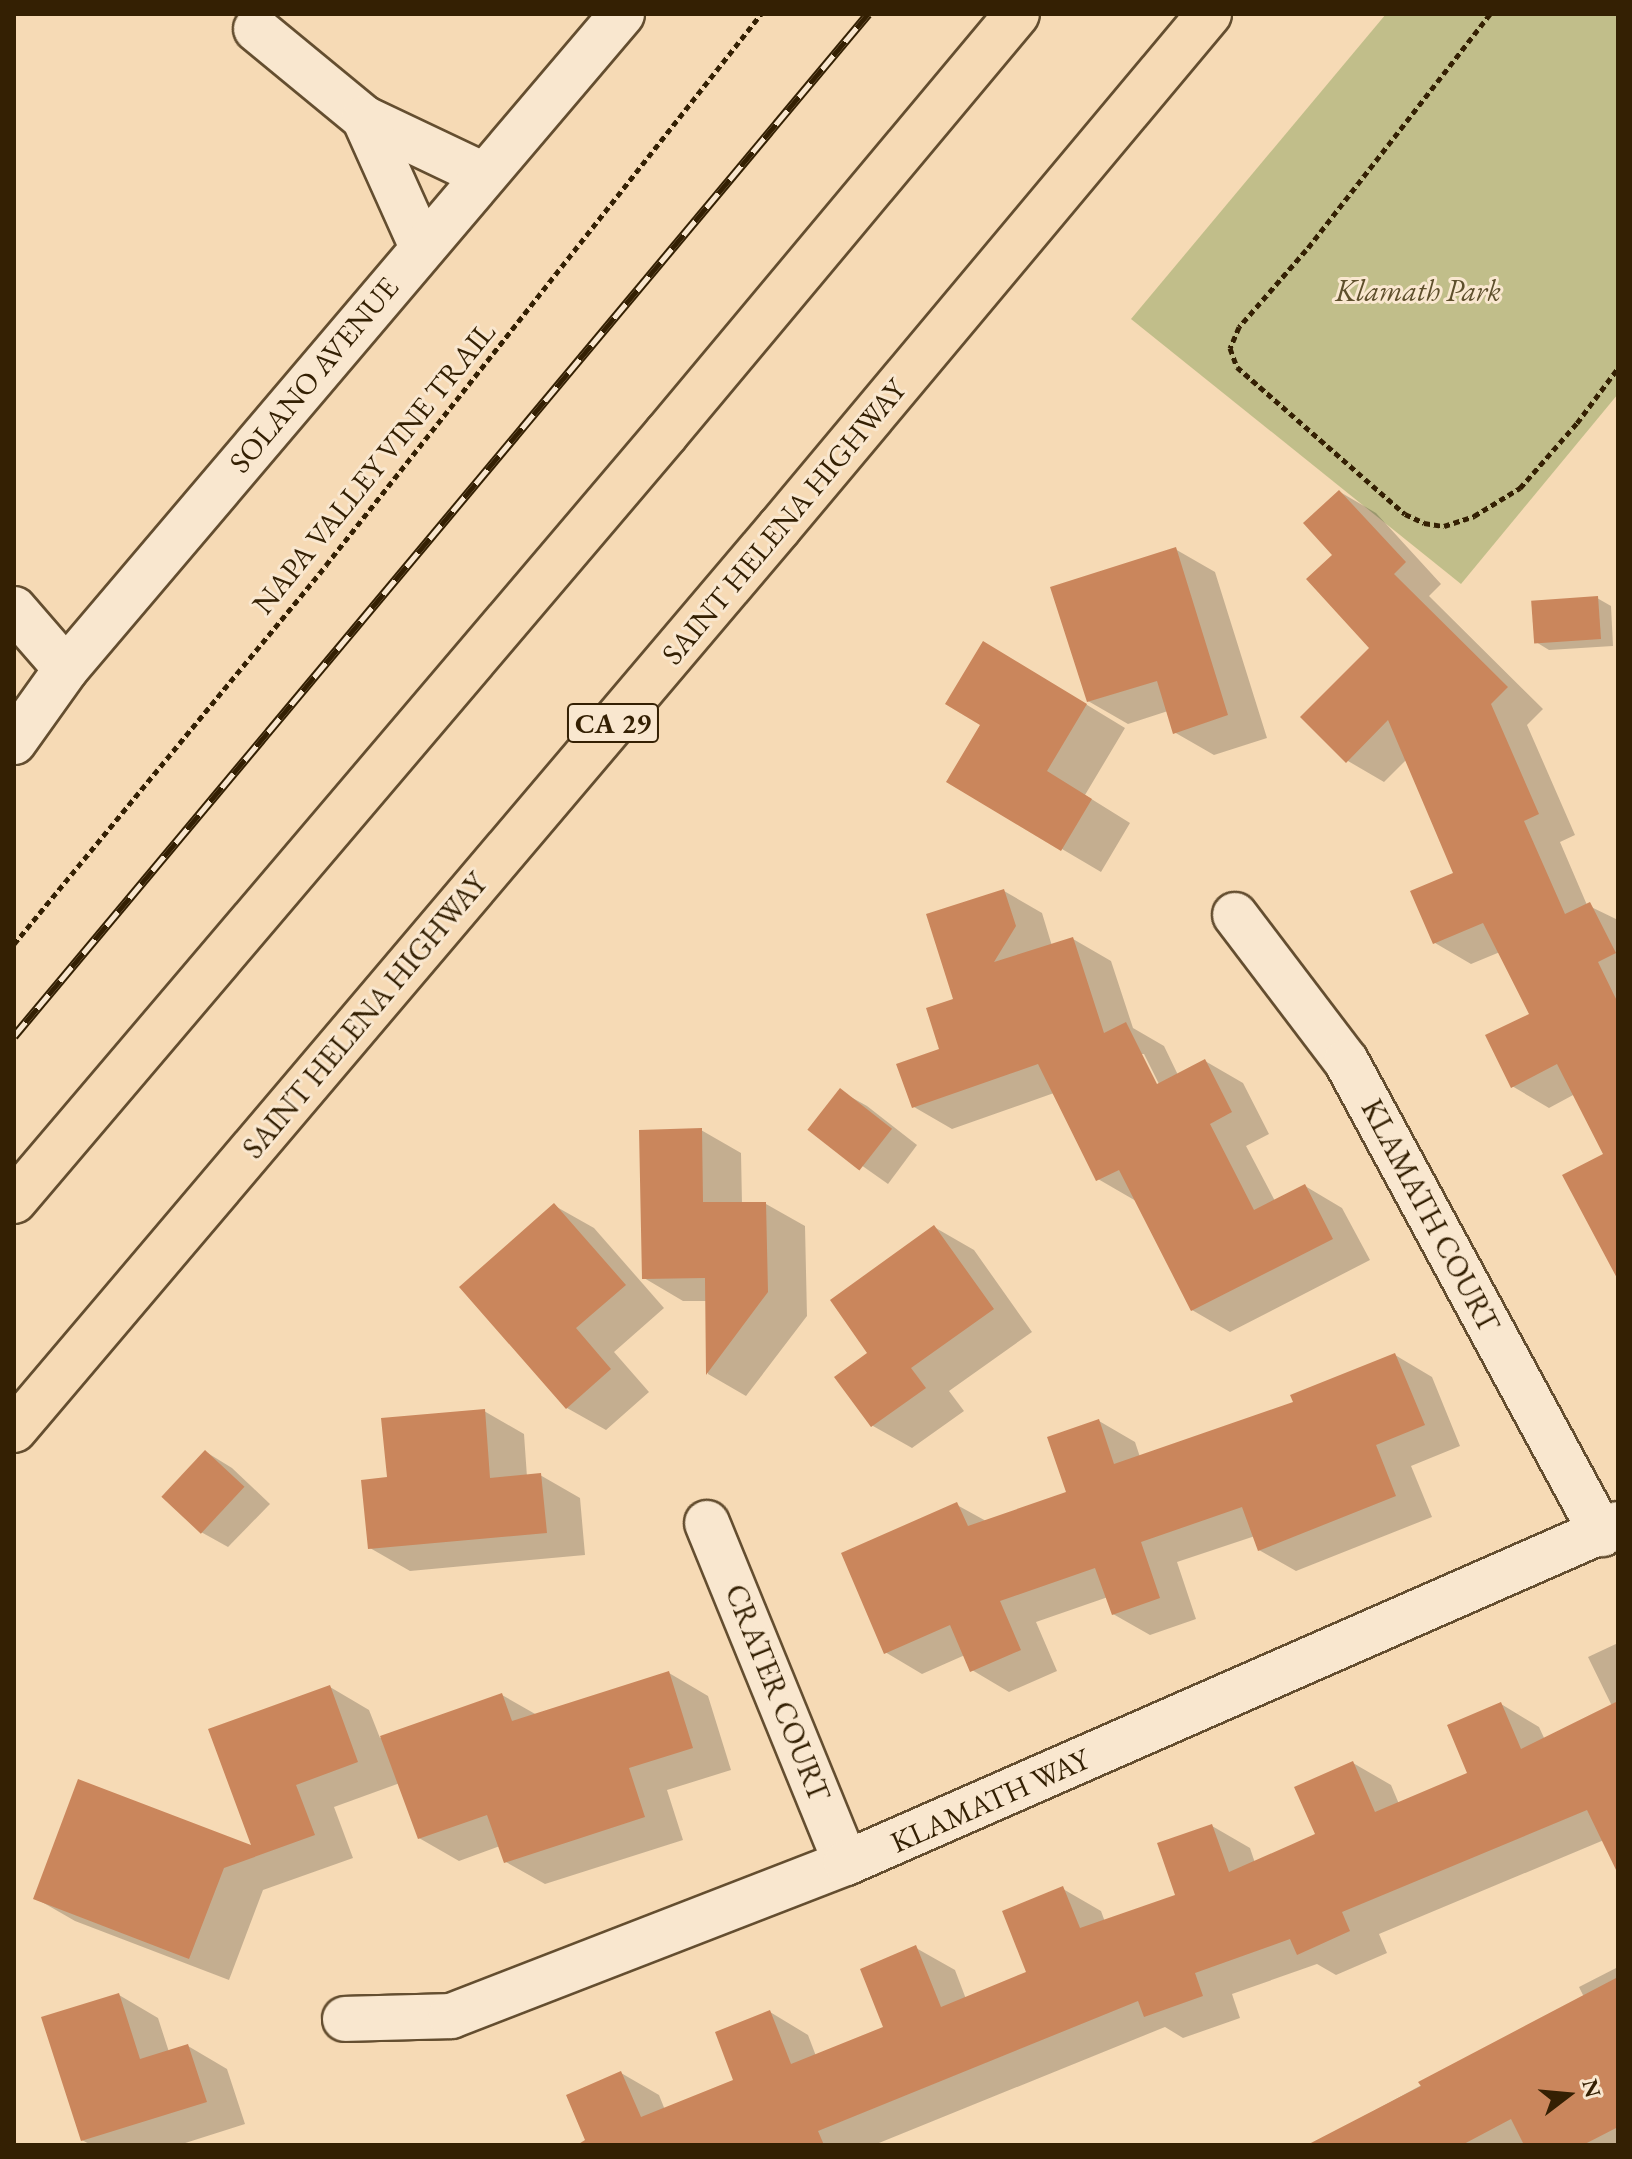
<!DOCTYPE html>
<html>
<head>
<meta charset="utf-8">
<style>
  body { margin:0 }
  #map { position:relative; width:1632px; height:2159px; overflow:hidden; background:#f6dab5; font-family:"EB Garamond",serif }
  div>[style] { position:absolute }
  [style*='--x'] { left:calc(var(--x)*1px); top:calc(var(--y)*1px); width:calc(var(--w)*1px); rotate:calc(var(--a)*1deg) }
  .green>* { inset:0; background:#c1be8a }
  .shadow>* { inset:0; background:#0003 }
  .building>* { inset:0; background:#ca865c; transform-origin:0 0 }
  .path>* { height:5px; margin-top:-2.5px; transform-origin:0; background:repeating-linear-gradient(90deg,#342003 0 6px,transparent 0 10px) }
  .roads { filter:drop-shadow(2px 0 #644e30) drop-shadow(-2px 0 #644e30) drop-shadow(0 2px #644e30) drop-shadow(0 -2px #644e30) }
  .minor>* { height:44px; margin:-22px; padding:0 22px; transform-origin:22px; border-radius:22px; background:#f9e7cf }
  .highway>* { height:44px; margin:-22px; padding:0 22px; transform-origin:22px; border-radius:22px; background:#f6dab5 }
  .rail>* { height:9px; margin-top:-4.5px; transform-origin:0; background:repeating-linear-gradient(90deg,#f9e7cf 0 18px,#342003 0 36px); box-sizing:border-box; border-block:2px solid #342003 }
  span { translate:-50% -50%; white-space:nowrap; text-align:center; line-height:1.15; -webkit-text-stroke:6px #f9e7cf; paint-order:stroke }
  .shield-label span { padding:2px 6px; background:#f9e7cf; border:2px solid; border-radius:6px; -webkit-text-stroke-width:0 }
  .shield-label { font-size:28px; color:#342003; font-weight:700 }
  .park-label { font-size:30px; color:#5e4f2c; font-style:italic }
  .street-label { font-size:30px; color:#342003 }
  .frame { position:absolute; inset:0; border:16px solid #342003; pointer-events:none }
  .north { position:absolute; left:1528px; top:2055px; width:80px; height:80px; -webkit-text-stroke:6px #f9e7cf; paint-order:stroke; rotate:74deg; font-size:22px; font-weight:700; line-height:32px; text-align:center; color:#342003 }
  .north::after { content:''; display:block; margin:auto; width:28px; height:36px; background:#342003; clip-path:polygon(50% 0,100% 100%,50% 72%,0 100%) }
</style>
</head>
<body>
<div id="map">
  <div class="green">
    <div style="clip-path:polygon(1386px 14px,1618px 14px,1618px 394px,1461px 584px,1131px 319px)"></div>
  </div>
  <div class="shadow">
    <div style="clip-path:polygon(1340px 492px,1376px 513px,1441px 584px,1429px 596px,1543px 709px,1527px 725px,1575px 835px,1560px 842px,1587px 905px,1618px 920px,1618px 1273px,1606px 1155px,1575px 1094px,1549px 1108px,1512px 1086px,1532px 1015px,1500px 952px,1471px 964px,1435px 943px,1456px 874px,1407px 759px,1384px 782px,1348px 761px,1303px 717px,1372px 648px,1335px 555px)"></div>
    <div style="clip-path:polygon(1175px 549px,1215px 572px,1267px 738px,1214px 755px,1174px 732px,1168px 711px,1128px 724px,1088px 701px)"></div>
    <div style="clip-path:polygon(1597px 598px,1611px 606px,1613px 646px,1549px 650px,1536px 642px)"></div>
    <div style="clip-path:polygon(1023px 666px,1125px 728px,1085px 795px,1130px 823px,1101px 872px,1062px 849px)"></div>
    <div style="clip-path:polygon(evenodd,1004px 891px,1042px 913px,1052px 946px,1073px 939px,1111px 961px,1133px 1028px,1164px 1046px,1178px 1075px,1205px 1061px,1243px 1083px,1269px 1134px,1246px 1146px,1275px 1201px,1305px 1186px,1342px 1208px,1370px 1260px,1230px 1332px,1192px 1310px,1136px 1201px,1098px 1179px,1054px 1093px,952px 1129px,914px 1107px,942px 1050px,956px 1001px,1004px 891px,1139px 1054px,1144px 1054px,1163px 1092px,1159px 1094px,1139px 1054px)"></div>
    <div style="clip-path:polygon(840px 1091px,867px 1106px,917px 1145px,888px 1184px,810px 1129px)"></div>
    <div style="clip-path:polygon(701px 1130px,741px 1153px,742px 1204px,766px 1204px,805px 1226px,807px 1316px,746px 1396px,708px 1374px,707px 1301px,683px 1301px,644px 1278px)"></div>
    <div style="clip-path:polygon(555px 1206px,594px 1228px,664px 1308px,614px 1352px,649px 1392px,606px 1430px,567px 1408px)"></div>
    <div style="clip-path:polygon(934px 1227px,974px 1250px,1032px 1332px,949px 1391px,964px 1411px,912px 1448px,873px 1426px,870px 1354px)"></div>
    <div style="clip-path:polygon(1395px 1355px,1432px 1377px,1460px 1446px,1411px 1466px,1432px 1517px,1296px 1571px,1259px 1550px,1255px 1536px,1177px 1562px,1196px 1619px,1150px 1635px,1113px 1614px,1108px 1597px,1036px 1622px,1057px 1671px,1009px 1692px,972px 1670px,965px 1655px,922px 1674px,885px 1652px,957px 1505px,986px 1521px,1069px 1493px,1099px 1421px,1135px 1442px,1140px 1457px,1295px 1403px)"></div>
    <div style="clip-path:polygon(484px 1411px,524px 1434px,527px 1477px,540px 1475px,580px 1498px,585px 1555px,410px 1571px,370px 1548px,389px 1478px)"></div>
    <div style="clip-path:polygon(206px 1452px,232px 1468px,270px 1504px,228px 1547px,201px 1532px,164px 1495px)"></div>
    <div style="clip-path:polygon(1618px 1643px,1618px 1851px,1604px 1840px,1379px 1934px,1387px 1953px,1336px 1975px,1317px 1964px,1232px 1994px,1240px 2018px,1183px 2038px,1165px 2027px,874px 2145px,584px 2145px,621px 2073px,659px 2095px,665px 2110px,736px 2081px,770px 2012px,808px 2035px,816px 2056px,886px 2028px,916px 1948px,955px 1970px,966px 1999px,1029px 1973px,1063px 1889px,1101px 1911px,1105px 1922px,1178px 1896px,1212px 1826px,1250px 1848px,1255px 1863px,1318px 1835px,1353px 1763px,1391px 1785px,1399px 1804px,1469px 1774px,1501px 1704px,1539px 1727px,1545px 1740px,1612px 1706px,1588px 1657px)"></div>
    <div style="clip-path:polygon(669px 1673px,708px 1696px,731px 1770px,667px 1790px,683px 1840px,545px 1884px,506px 1862px,500px 1846px,459px 1861px,419px 1838px,400px 1783px,334px 1807px,353px 1858px,263px 1890px,229px 1980px,75px 1921px,35px 1898px,255px 1848px,330px 1687px,369px 1710px,380px 1738px,502px 1695px,537px 1715px)"></div>
    <div style="clip-path:polygon(1618px 1967px,1618px 2145px,1311px 2145px,1584px 1997px,1579px 1987px)"></div>
    <div style="clip-path:polygon(119px 1995px,158px 2018px,169px 2052px,188px 2046px,227px 2069px,245px 2124px,179px 2145px,91px 2145px,82px 2140px)"></div>
  </div>
  <div class="building">
    <div style="clip-path:polygon(1339px 490px,1406px 562px,1394px 574px,1508px 687px,1491px 704px,1539px 814px,1524px 821px,1565px 914px,1590px 902px,1616px 953px,1598px 962px,1618px 1003px,1618px 1280px,1562px 1175px,1603px 1154px,1557px 1064px,1511px 1088px,1485px 1035px,1529px 1014px,1483px 923px,1433px 944px,1410px 891px,1453px 873px,1388px 720px,1346px 763px,1300px 717px,1369px 648px,1306px 579px,1332px 555px,1303px 523px)"></div>
    <div style="clip-path:polygon(1176px 547px,1228px 715px,1173px 734px,1157px 681px,1087px 702px,1050px 587px)"></div>
    <div style="left:1598px;top:596px;width:43px;height:67px;rotate:86deg"></div>
    <div style="clip-path:polygon(983px 641px,1087px 704px,1047px 771px,1092px 799px,1061px 851px,946px 782px,980px 725px,945px 704px)"></div>
    <div style="clip-path:polygon(1004px 889px,1016px 926px,994px 962px,1073px 937px,1104px 1033px,1126px 1022px,1157px 1084px,1205px 1059px,1232px 1112px,1210px 1124px,1254px 1210px,1305px 1184px,1333px 1239px,1191px 1311px,1119px 1170px,1096px 1181px,1038px 1064px,912px 1108px,896px 1064px,939px 1049px,926px 1008px,953px 999px,926px 914px)"></div>
    <div style="left:840px;top:1088px;width:66px;height:53px;rotate:38deg"></div>
    <div style="clip-path:polygon(702px 1128px,703px 1202px,766px 1202px,768px 1292px,706px 1375px,705px 1278px,642px 1279px,639px 1130px)"></div>
    <div style="clip-path:polygon(554px 1203px,626px 1285px,576px 1328px,611px 1369px,566px 1409px,459px 1287px)"></div>
    <div style="clip-path:polygon(934px 1225px,994px 1309px,911px 1368px,926px 1388px,871px 1427px,834px 1377px,867px 1353px,830px 1300px)"></div>
    <div style="clip-path:polygon(1395px 1353px,1425px 1425px,1376px 1445px,1396px 1496px,1258px 1551px,1242px 1507px,1141px 1542px,1160px 1598px,1112px 1615px,1095px 1568px,1000px 1601px,1021px 1650px,970px 1672px,950px 1625px,884px 1654px,841px 1553px,957px 1502px,968px 1526px,1066px 1492px,1047px 1437px,1099px 1419px,1114px 1464px,1293px 1402px,1290px 1395px)"></div>
    <div style="clip-path:polygon(485px 1409px,490px 1478px,541px 1473px,547px 1533px,368px 1549px,361px 1480px,387px 1477px,381px 1418px)"></div>
    <div style="left:205px;top:1450px;width:54px;height:64px;rotate:43deg"></div>
    <div style="clip-path:polygon(669px 1671px,693px 1748px,629px 1768px,645px 1817px,504px 1863px,487px 1815px,418px 1839px,380px 1736px,502px 1693px,512px 1721px)"></div>
    <div style="clip-path:polygon(330px 1685px,358px 1762px,296px 1785px,315px 1835px,224px 1868px,189px 1959px,33px 1899px,78px 1779px,251px 1845px,208px 1729px)"></div>
    <div style="clip-path:polygon(1618px 1701px,1618px 1874px,1587px 1810px,1342px 1912px,1350px 1931px,1297px 1955px,1290px 1939px,1195px 1973px,1203px 1996px,1144px 2017px,1138px 2001px,818px 2131px,824px 2145px,577px 2145px,585px 2140px,566px 2095px,621px 2071px,641px 2117px,733px 2080px,715px 2032px,770px 2010px,791px 2064px,883px 2027px,860px 1969px,916px 1945px,941px 2007px,1026px 1972px,1002px 1911px,1063px 1886px,1080px 1928px,1175px 1895px,1157px 1843px,1212px 1824px,1229px 1872px,1315px 1834px,1294px 1787px,1353px 1761px,1375px 1812px,1467px 1773px,1447px 1725px,1501px 1702px,1521px 1749px)"></div>
    <div style="clip-path:polygon(1618px 1977px,1618px 2127px,1583px 2145px,1524px 2145px,1511px 2119px,1462px 2145px,1307px 2145px,1421px 2086px,1418px 2082px)"></div>
    <div style="clip-path:polygon(119px 1993px,140px 2059px,188px 2044px,207px 2102px,81px 2141px,41px 2017px)"></div>
  </div>
  <div class="path">
    <div style="--x:1490;--y:14;--w:299;--a:127.9"></div>
    <div style="--x:1306;--y:250;--w:102;--a:131"></div>
    <div style="--x:1239;--y:327;--w:23;--a:113"></div>
    <div style="--x:1230;--y:348;--w:20;--a:70"></div>
    <div style="--x:1237;--y:367;--w:223;--a:41.2"></div>
    <div style="--x:1405;--y:514;--w:21;--a:25"></div>
    <div style="--x:1424;--y:523;--w:20;--a:9"></div>
    <div style="--x:1444;--y:526;--w:32;--a:-18"></div>
    <div style="--x:1474;--y:516;--w:54;--a:-31.3"></div>
    <div style="--x:1520;--y:488;--w:86;--a:-48.8"></div>
    <div style="--x:1577;--y:423;--w:69;--a:-53.3"></div>
    <div style="--x:14;--y:944;--w:491;--a:-50.5"></div>
    <div style="--x:326;--y:565;--w:702;--a:-51.71"></div>
  </div>
  <div class="roads">
    <div class="minor">
      <div style="--x:256;--y:29;--w:140;--a:39.5"></div>
      <div style="--x:364;--y:118;--w:133;--a:25.4"></div>
      <div style="--x:364;--y:118;--w:141;--a:65.8"></div>
      <div style="--x:14;--y:609;--w:79;--a:49.1"></div>
      <div style="--x:14;--y:742;--w:90;--a:-54.5"></div>
      <div style="--x:66;--y:669;--w:859;--a:-49.67"></div>
      <div style="--x:1235;--y:915;--w:183;--a:52.8"></div>
      <div style="--x:1346;--y:1061;--w:538;--a:61.58"></div>
      <div style="--x:707;--y:1523;--w:367;--a:67.8"></div>
      <div style="--x:345;--y:2019;--w:106;--a:-1.6"></div>
      <div style="--x:451;--y:2016;--w:424;--a:-21.2"></div>
      <div style="--x:846;--y:1863;--w:843;--a:-23.71"></div>
    </div>
    <div class="highway">
      <div style="--x:14;--y:1201;--w:1007;--a:-49.63"></div>
      <div style="--x:666;--y:434;--w:547;--a:-50.11"></div>
      <div style="--x:14;--y:1430;--w:1183;--a:-49.7"></div>
      <div style="--x:779;--y:528;--w:670;--a:-50.08"></div>
    </div>
  </div>
  <div class="rail">
    <div style="--x:14;--y:1036;--w:1332;--a:-50.12"></div>
  </div>
  <div class="shield-label">
    <span style="left:613px;top:723px">CA 29</span>
  </div>
  <div class="park-label">
    <span style="left:1418px;top:291px">Klamath Park</span>
  </div>
  <div class="street-label">
    <span style="left:314px;top:375px;rotate:-50deg">SOLANO AVENUE</span>
    <span style="left:374px;top:468px;rotate:-51deg">NAPA VALLEY VINE TRAIL</span>
    <span style="left:784px;top:522px;rotate:-50deg">SAINT HELENA HIGHWAY</span>
    <span style="left:365px;top:1016px;rotate:-50deg">SAINT HELENA HIGHWAY</span>
    <span style="left:1430px;top:1216px;rotate:62deg">KLAMATH COURT</span>
    <span style="left:777px;top:1693px;rotate:68deg">CRATER COURT</span>
    <span style="left:990px;top:1801px;rotate:-24deg">KLAMATH WAY</span>
  </div>
  <div class="frame"></div>
  <div class="north">N</div>
</div>
</body>
</html>
